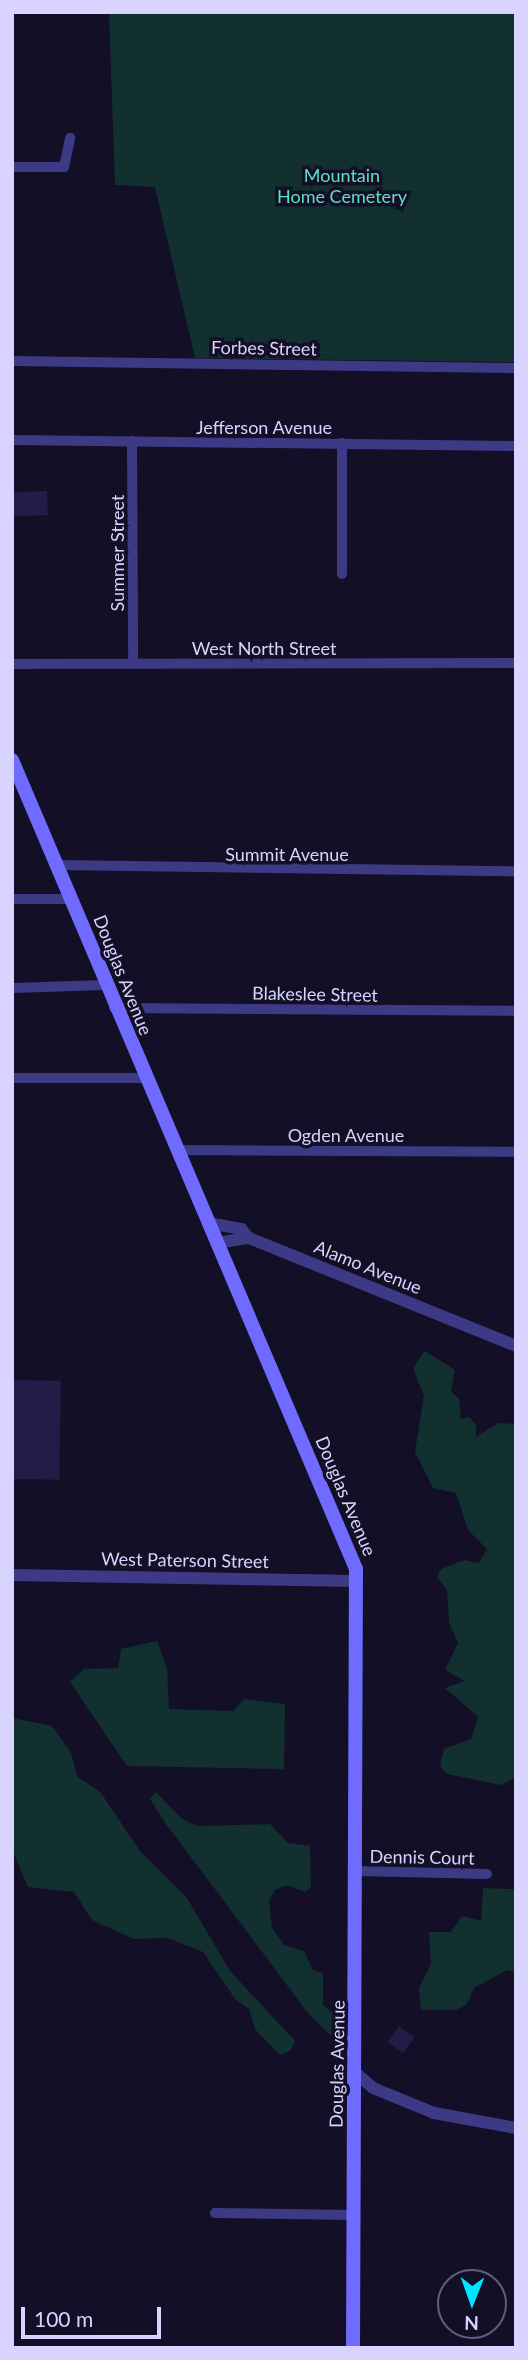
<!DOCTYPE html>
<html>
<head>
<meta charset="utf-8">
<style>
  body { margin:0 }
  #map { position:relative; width:528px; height:2360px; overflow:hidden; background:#130f26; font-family:Lato,sans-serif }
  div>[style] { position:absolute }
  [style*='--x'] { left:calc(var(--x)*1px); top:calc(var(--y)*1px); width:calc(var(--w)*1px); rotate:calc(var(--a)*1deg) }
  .green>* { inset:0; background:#12302f }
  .building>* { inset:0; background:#241b47; transform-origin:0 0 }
  .minor>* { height:10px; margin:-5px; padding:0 5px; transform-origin:5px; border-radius:5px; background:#3d3a85 }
  .tertiary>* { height:12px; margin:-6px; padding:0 6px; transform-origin:6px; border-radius:6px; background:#3d3a85 }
  .secondary>* { height:14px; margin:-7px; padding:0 7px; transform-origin:7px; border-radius:7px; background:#6f6bff }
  span { translate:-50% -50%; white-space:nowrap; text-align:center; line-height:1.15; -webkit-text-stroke:7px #130f26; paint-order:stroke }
  .park-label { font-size:18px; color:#5fe0c0 }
  .street-label { font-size:18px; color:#d9d4ff }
  .frame { position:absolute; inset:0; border:14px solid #d9d4ff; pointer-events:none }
  .north { position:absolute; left:437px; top:2269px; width:70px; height:70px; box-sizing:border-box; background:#130f26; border:2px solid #625e7d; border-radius:50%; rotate:181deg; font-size:19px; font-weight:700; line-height:28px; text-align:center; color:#d9d4ff }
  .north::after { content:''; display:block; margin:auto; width:24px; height:32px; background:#00e5ff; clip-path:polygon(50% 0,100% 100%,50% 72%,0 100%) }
  .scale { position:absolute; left:21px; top:2307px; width:140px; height:32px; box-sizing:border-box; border:4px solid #d9d4ff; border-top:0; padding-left:9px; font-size:21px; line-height:24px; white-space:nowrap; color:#d9d4ff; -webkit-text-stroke:5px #130f26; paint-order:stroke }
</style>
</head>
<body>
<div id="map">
  <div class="green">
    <div style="clip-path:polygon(109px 12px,516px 12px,516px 362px,195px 358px,155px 187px,115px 185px)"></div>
    <div style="clip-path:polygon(425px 1351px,455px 1370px,451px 1391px,459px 1399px,461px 1419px,469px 1417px,476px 1425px,476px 1437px,499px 1423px,516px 1424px,516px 1777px,501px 1785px,447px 1774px,440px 1766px,444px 1749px,471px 1739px,478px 1717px,445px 1688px,465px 1681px,445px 1670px,458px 1643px,449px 1622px,447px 1590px,437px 1577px,441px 1569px,464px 1560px,479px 1563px,487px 1549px,468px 1530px,456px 1493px,433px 1488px,415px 1452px,424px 1396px,413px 1368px)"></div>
    <div style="clip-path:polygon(157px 1641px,167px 1668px,169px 1709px,233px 1711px,244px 1699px,285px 1704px,284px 1769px,127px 1766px,70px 1682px,84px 1669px,118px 1668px,121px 1649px)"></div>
    <div style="clip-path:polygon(12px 1718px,52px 1726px,71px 1753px,77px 1776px,101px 1793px,140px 1851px,187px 1898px,230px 1971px,295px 2041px,290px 2051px,280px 2055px,255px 2029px,249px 2009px,235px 1999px,203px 1952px,168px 1938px,134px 1939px,92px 1920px,74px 1892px,28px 1887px,12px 1849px)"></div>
    <div style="clip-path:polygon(156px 1792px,182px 1819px,198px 1826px,270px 1824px,288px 1843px,310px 1846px,311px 1887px,305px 1892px,287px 1885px,275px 1890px,269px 1901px,272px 1928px,284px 1945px,304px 1951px,313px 1970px,323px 1973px,323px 2005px,337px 2017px,340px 2045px,308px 2013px,166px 1824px,150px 1799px)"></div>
    <div style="clip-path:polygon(483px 1888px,513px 1889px,516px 1896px,516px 1972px,507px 1970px,474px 1988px,467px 2004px,456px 2010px,421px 2010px,419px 1988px,431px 1964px,429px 1932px,451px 1932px,462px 1916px,481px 1921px)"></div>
  </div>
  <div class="building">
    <div style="left:47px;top:491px;width:24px;height:35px;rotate:88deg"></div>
    <div style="left:12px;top:1380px;width:49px;height:99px;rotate:1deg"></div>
    <div style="left:399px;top:2026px;width:19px;height:20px;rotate:35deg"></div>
  </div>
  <div class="minor">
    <div style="--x:12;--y:167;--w:52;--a:0"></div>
    <div style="--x:64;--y:167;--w:30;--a:-78"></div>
    <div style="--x:12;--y:361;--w:504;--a:0.8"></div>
    <div style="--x:12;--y:440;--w:504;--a:0.68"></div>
    <div style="--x:132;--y:441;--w:223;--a:89.7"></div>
    <div style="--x:342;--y:443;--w:131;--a:90"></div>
    <div style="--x:12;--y:664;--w:504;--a:-0.11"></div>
    <div style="--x:58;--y:865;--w:458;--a:0.8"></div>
    <div style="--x:12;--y:899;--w:61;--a:0"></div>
    <div style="--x:12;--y:988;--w:93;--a:-1.8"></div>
    <div style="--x:114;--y:1008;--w:402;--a:0.4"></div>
    <div style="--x:12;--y:1078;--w:134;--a:0"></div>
    <div style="--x:177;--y:1150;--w:339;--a:0.3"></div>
    <div style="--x:357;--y:1871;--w:130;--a:1.3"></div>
    <div style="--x:215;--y:2213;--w:139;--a:0.8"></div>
  </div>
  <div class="tertiary">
    <div style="--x:208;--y:1223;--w:34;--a:10"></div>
    <div style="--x:241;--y:1229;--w:12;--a:48"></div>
    <div style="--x:249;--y:1238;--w:288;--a:22"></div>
    <div style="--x:216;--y:1243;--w:33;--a:-9"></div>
    <div style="--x:12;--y:1575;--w:345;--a:1"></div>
    <div style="--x:357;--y:2074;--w:21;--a:41"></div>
    <div style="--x:373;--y:2088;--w:66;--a:22.3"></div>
    <div style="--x:434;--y:2113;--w:83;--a:10.4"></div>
  </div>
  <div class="secondary">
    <div style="--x:12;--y:760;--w:879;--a:66.96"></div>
    <div style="--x:356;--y:1569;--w:779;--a:90.22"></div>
  </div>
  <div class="park-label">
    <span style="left:342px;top:186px">Mountain<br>Home Cemetery</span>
  </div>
  <div class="street-label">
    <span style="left:264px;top:348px;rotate:1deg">Forbes Street</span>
    <span style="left:264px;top:427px">Jefferson Avenue</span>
    <span style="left:117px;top:553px;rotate:-90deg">Summer Street</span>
    <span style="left:264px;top:648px">West North Street</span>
    <span style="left:287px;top:854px">Summit Avenue</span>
    <span style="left:123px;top:975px;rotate:68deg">Douglas Avenue</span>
    <span style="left:315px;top:994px;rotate:1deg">Blakeslee Street</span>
    <span style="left:346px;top:1135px">Ogden Avenue</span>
    <span style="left:368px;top:1267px;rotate:22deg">Alamo Avenue</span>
    <span style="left:346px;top:1496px;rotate:67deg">Douglas Avenue</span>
    <span style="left:185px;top:1560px;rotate:1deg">West Paterson Street</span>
    <span style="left:422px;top:1857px;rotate:1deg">Dennis Court</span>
    <span style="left:337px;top:2064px;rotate:-89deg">Douglas Avenue</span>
  </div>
  <div class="frame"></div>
  <div class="north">N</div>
  <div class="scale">100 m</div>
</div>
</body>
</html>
